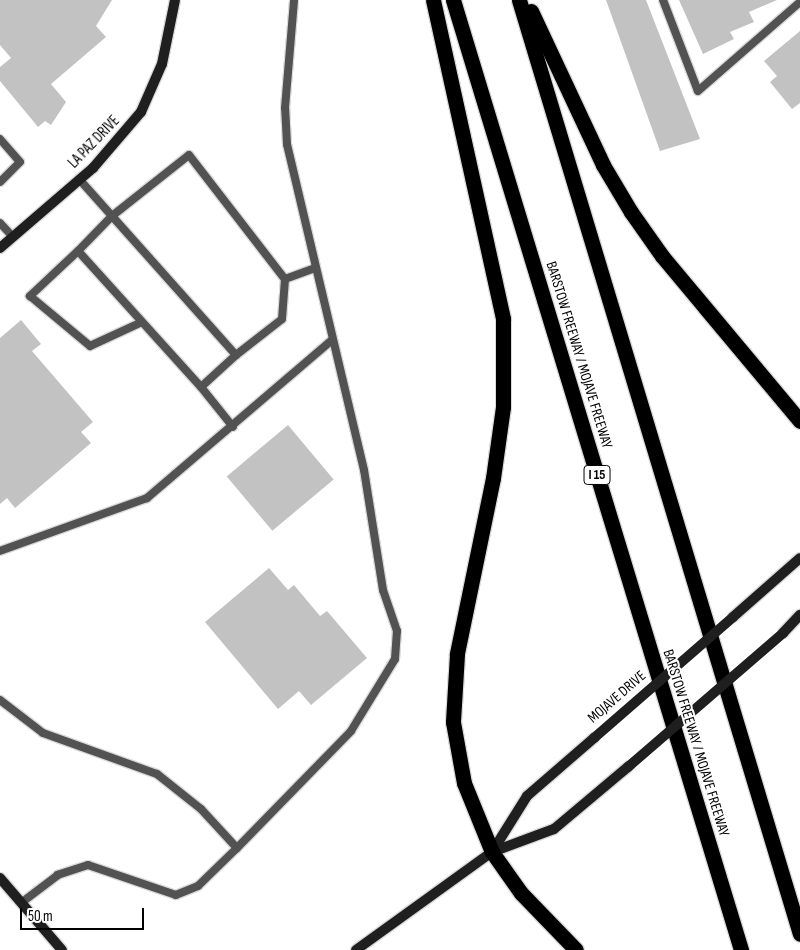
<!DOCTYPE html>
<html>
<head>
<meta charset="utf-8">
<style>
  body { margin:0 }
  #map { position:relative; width:800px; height:950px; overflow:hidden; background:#fff; font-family:"Sofia Sans Condensed",sans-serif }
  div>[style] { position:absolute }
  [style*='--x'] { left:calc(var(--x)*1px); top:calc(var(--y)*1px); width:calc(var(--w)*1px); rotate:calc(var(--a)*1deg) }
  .building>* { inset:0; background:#c2c2c2; transform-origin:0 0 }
  .roads { filter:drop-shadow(1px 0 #dbdbdb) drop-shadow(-1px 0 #dbdbdb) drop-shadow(0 1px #dbdbdb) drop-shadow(0 -1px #dbdbdb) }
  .lane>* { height:8px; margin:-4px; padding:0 4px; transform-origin:4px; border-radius:4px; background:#525252 }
  .secondary>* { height:10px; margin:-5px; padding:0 5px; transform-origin:5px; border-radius:5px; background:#1f1f1f }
  .highway>* { height:15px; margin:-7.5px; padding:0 7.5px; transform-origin:7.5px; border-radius:7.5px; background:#000 }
  .secondary-bridge>* { height:10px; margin:-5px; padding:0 5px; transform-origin:5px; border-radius:5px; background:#1f1f1f }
  span { translate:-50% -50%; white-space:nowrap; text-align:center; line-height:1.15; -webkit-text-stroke:4px #fff; paint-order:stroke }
  .shield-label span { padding:1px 4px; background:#fff; border:1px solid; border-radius:4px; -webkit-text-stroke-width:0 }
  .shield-label { font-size:14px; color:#000; font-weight:700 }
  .street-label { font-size:15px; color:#000 }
  .scale { position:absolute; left:20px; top:908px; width:124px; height:22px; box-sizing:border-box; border:2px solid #000; border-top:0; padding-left:6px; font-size:15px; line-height:18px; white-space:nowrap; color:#000; -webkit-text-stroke:4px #fff; paint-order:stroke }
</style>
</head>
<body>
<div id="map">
  <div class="building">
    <div style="clip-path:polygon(0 0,112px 0,96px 26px,106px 37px,51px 84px,66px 102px,51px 125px,45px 121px,38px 127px,0 81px,0 67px,11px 58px,0 45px)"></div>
    <div style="clip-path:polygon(606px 0,646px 0,700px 139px,660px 151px)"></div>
    <div style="clip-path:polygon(679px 0,777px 0,749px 12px,754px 22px,730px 32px,734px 39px,703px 54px)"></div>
    <div style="clip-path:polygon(800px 31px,800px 103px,792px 109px,770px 82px,777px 76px,764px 61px)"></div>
    <div style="clip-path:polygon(21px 320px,41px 344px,32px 351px,93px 422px,81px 432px,91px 443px,15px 508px,7px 498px,0 504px,0 338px)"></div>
    <div style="left:288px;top:425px;width:71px;height:80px;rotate:50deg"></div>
    <div style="clip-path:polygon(269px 568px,288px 590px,294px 585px,320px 616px,327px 611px,367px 658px,311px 705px,299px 691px,278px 709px,205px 622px)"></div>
  </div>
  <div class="roads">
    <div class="lane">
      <div style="--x:663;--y:0;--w:97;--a:69"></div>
      <div style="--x:698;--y:91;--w:135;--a:-41.1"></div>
      <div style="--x:0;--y:139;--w:30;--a:49"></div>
      <div style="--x:20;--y:162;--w:28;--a:135"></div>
      <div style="--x:79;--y:179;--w:236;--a:48.3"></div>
      <div style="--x:236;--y:355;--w:47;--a:137.6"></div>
      <div style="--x:201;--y:387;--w:51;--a:51.3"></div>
      <div style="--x:0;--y:223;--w:19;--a:47"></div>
      <div style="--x:78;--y:251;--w:66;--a:136.8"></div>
      <div style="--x:30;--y:296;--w:78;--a:39.8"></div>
      <div style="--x:90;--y:346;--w:57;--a:-24.8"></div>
      <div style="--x:236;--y:355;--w:58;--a:-38"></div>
      <div style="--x:282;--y:319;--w:40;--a:-85.7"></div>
      <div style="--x:285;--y:279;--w:32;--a:-20"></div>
      <div style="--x:201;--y:387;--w:183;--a:-132.1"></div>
      <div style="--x:78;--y:251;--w:49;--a:-45.8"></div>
      <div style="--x:112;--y:216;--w:98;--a:-38.4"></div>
      <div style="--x:189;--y:155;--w:157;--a:52.3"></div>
      <div style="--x:0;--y:551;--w:156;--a:-19.8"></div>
      <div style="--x:147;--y:498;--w:243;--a:-40.5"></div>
      <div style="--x:0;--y:700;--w:54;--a:37.5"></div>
      <div style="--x:43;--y:733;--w:121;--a:19.8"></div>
      <div style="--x:157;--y:774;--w:56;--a:38.5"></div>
      <div style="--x:201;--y:809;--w:53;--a:47.3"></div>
      <div style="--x:237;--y:848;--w:54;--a:135.7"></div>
      <div style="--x:198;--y:886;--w:24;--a:158"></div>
      <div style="--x:176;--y:895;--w:93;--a:-161.2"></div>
      <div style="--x:88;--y:865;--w:32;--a:162"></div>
      <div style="--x:58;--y:875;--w:46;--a:142.9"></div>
      <div style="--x:237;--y:848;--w:163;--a:-45.7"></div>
      <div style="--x:351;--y:731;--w:84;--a:-58.6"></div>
      <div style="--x:395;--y:659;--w:28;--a:-86"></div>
      <div style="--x:397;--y:631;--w:43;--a:-108.9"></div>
      <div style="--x:383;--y:590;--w:121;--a:-99"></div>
      <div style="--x:364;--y:470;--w:335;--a:-103.3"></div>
      <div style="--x:287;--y:144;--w:36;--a:-93"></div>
      <div style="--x:285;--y:108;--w:108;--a:-85.2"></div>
    </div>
    <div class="secondary">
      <div style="--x:0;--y:248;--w:123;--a:-40.7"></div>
      <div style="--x:93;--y:168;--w:74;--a:-49.4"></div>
      <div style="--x:141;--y:112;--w:52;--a:-66.4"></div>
      <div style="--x:162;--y:64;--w:65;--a:-78.5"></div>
      <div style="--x:733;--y:617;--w:89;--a:-41.4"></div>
      <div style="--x:783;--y:633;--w:25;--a:-47"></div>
      <div style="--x:492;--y:852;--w:66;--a:-58"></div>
      <div style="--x:527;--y:796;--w:89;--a:-40.9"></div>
      <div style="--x:0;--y:878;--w:95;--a:49.3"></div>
      <div style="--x:356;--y:950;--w:168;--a:-35.8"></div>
      <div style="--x:492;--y:852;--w:66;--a:-20.4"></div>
      <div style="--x:554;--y:829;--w:97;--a:-40"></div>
    </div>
    <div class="highway">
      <div style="--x:433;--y:0;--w:327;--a:77.6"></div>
      <div style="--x:503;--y:319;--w:88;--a:90"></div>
      <div style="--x:503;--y:407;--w:72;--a:98"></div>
      <div style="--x:493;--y:478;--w:180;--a:101.6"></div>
      <div style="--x:457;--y:654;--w:68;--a:93.4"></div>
      <div style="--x:453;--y:722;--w:62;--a:79.8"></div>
      <div style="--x:464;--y:783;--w:74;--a:67.9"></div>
      <div style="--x:492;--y:852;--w:50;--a:54.7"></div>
      <div style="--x:521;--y:893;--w:79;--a:46"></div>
      <div style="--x:453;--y:0;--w:993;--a:73.13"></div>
      <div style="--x:519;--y:0;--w:975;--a:73.26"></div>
      <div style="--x:531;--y:11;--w:170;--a:64.9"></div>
      <div style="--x:603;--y:165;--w:55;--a:59.2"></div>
      <div style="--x:631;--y:212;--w:54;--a:54.8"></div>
      <div style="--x:662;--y:256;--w:215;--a:50.1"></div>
    </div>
  </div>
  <div class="secondary-bridge">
    <div style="--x:594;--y:738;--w:184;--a:-41"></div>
    <div style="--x:628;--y:767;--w:205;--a:-40.8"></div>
  </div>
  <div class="shield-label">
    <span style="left:597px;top:475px">I 15</span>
  </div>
  <div class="street-label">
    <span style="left:94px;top:142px;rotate:-46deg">LA PAZ DRIVE</span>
    <span style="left:579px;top:355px;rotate:73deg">BARSTOW FREEWAY / MOJAVE FREEWAY</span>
    <span style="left:617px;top:697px;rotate:-41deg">MOJAVE DRIVE</span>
    <span style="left:696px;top:743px;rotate:73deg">BARSTOW FREEWAY / MOJAVE FREEWAY</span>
  </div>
  <div class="scale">50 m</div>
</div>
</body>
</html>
